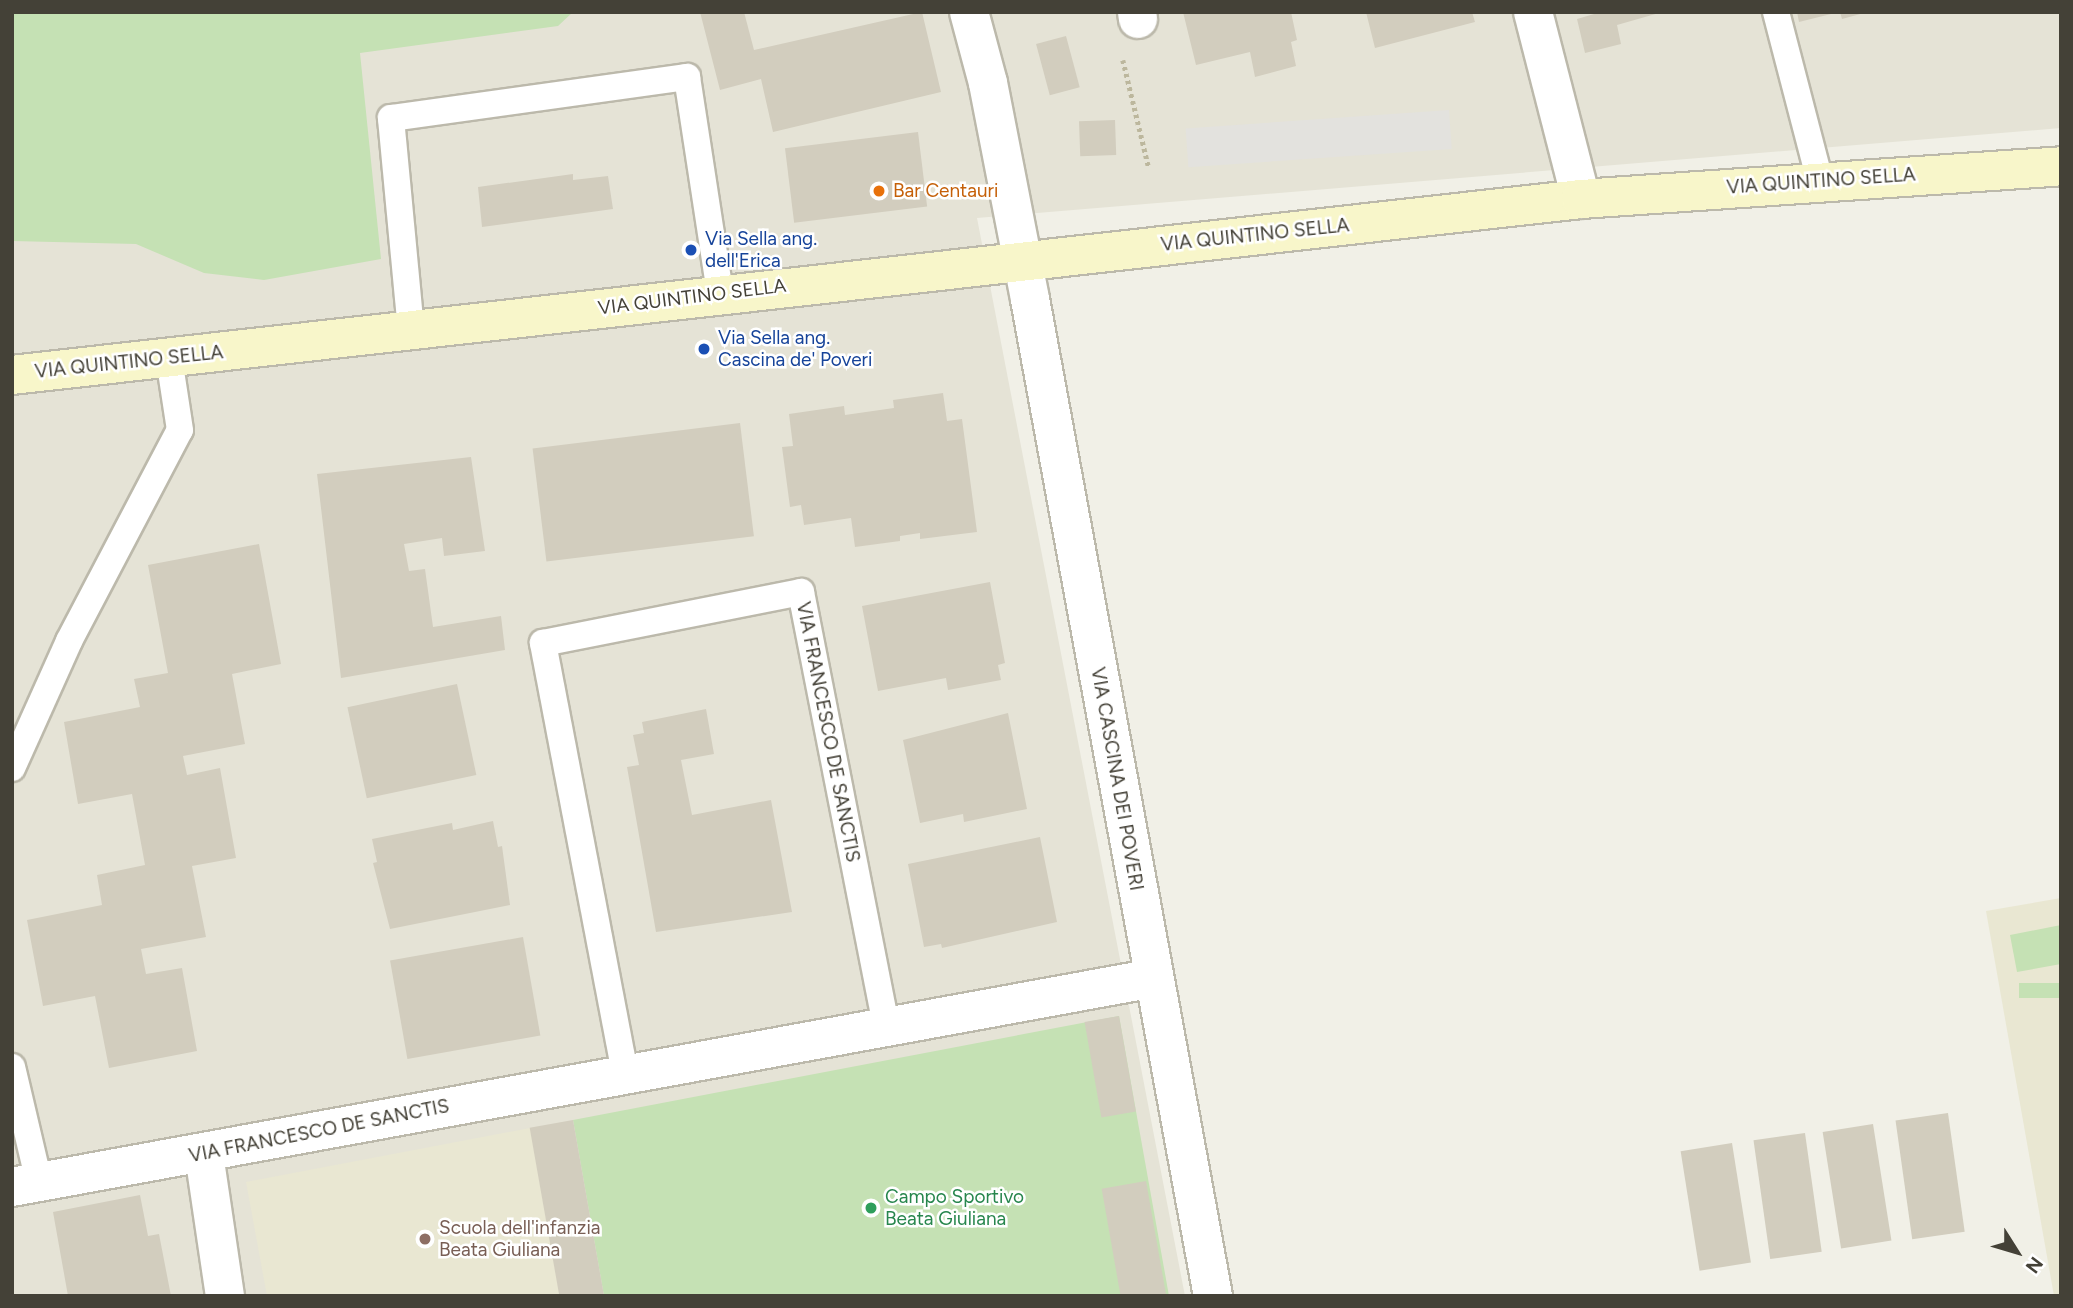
<!DOCTYPE html>
<html>
<head>
<meta charset="utf-8">
<style>
  body { margin:0 }
  #map { position:relative; width:2073px; height:1308px; overflow:hidden; background:#f1f0e7; font-family:Figtree,sans-serif }
  div>[style] { position:absolute }
  [style*='--x'] { left:calc(var(--x)*1px); top:calc(var(--y)*1px); width:calc(var(--w)*1px); rotate:calc(var(--a)*1deg) }
  .residential>* { inset:0; background:#e5e3d6 }
  .education>* { inset:0; background:#e9e7d2 }
  .green>* { inset:0; background:#c5e1b4; transform-origin:0 0 }
  .parking>* { inset:0; background:#e3e2de; transform-origin:0 0 }
  .building>* { inset:0; background:#d2cdbe; transform-origin:0 0 }
  .path>* { height:4.5px; margin-top:-2.25px; transform-origin:0; background:repeating-linear-gradient(90deg,#bcb79d 0 3.5px,transparent 0 7px) }
  .roads { filter:drop-shadow(2px 0 #bcb9ab) drop-shadow(-2px 0 #bcb9ab) drop-shadow(0 2px #bcb9ab) drop-shadow(0 -2px #bcb9ab) }
  .lane>* { height:26px; margin:-13px; padding:0 13px; transform-origin:13px; border-radius:13px; background:#fff }
  .street>* { height:38px; margin:-19px; padding:0 19px; transform-origin:19px; border-radius:19px; background:#fff }
  .secondary>* { height:38px; margin:-19px; padding:0 19px; transform-origin:19px; border-radius:19px; background:#f8f6ca }
  .dots>* { width:19px; height:19px; translate:-50% -50%; box-sizing:border-box; border:4px solid #fff; border-radius:50% }
  span { translate:-50% -50%; white-space:nowrap; text-align:center; line-height:1.15; -webkit-text-stroke:5px #fff; paint-order:stroke }
  .street-label { font-size:19px; color:#444137 }
  .food-label { font-size:19px; color:#c56008 }
  .left { translate:0 -50%; text-align:left }
  .transit-label { font-size:19px; color:#164399 }
  .leisure-label { font-size:19px; color:#27864d }
  .education-label { font-size:19px; color:#785e54 }
  .frame { position:absolute; inset:0; border:14px solid #444137; pointer-events:none }
  .north { position:absolute; left:1982px; top:1217px; width:70px; height:70px; -webkit-text-stroke:5px #fff; paint-order:stroke; rotate:127deg; font-size:19px; font-weight:700; line-height:28px; text-align:center; color:#444137 }
  .north::after { content:''; display:block; margin:auto; width:24px; height:32px; background:#444137; clip-path:polygon(50% 0,100% 100%,50% 72%,0 100%) }
</style>
</head>
<body>
<div id="map">
  <div class="residential">
    <div style="clip-path:polygon(12px 12px,2061px 12px,2061px 128px,977px 218px,1185px 1296px,12px 1296px)"></div>
  </div>
  <div class="education">
    <div style="clip-path:polygon(2061px 898px,2061px 1296px,2054px 1296px,1986px 911px)"></div>
    <div style="clip-path:polygon(530px 1128px,605px 1296px,267px 1296px,246px 1182px)"></div>
  </div>
  <div class="green">
    <div style="clip-path:polygon(12px 12px,573px 12px,558px 26px,360px 53px,381px 259px,264px 280px,204px 273px,136px 244px,12px 241px)"></div>
    <div style="clip-path:polygon(2061px 925px,2061px 964px,2017px 972px,2010px 935px)"></div>
    <div style="left:2061px;top:983px;width:15px;height:42px;rotate:90deg"></div>
    <div style="clip-path:polygon(1119px 1016px,1169px 1296px,604px 1296px,573px 1120px)"></div>
  </div>
  <div class="parking">
    <div style="left:1449px;top:110px;width:39px;height:264px;rotate:86deg"></div>
  </div>
  <div class="building">
    <div style="clip-path:polygon(700px 12px,744px 12px,754px 50px,922px 12px,941px 92px,773px 132px,761px 79px,720px 90px)"></div>
    <div style="clip-path:polygon(1183px 12px,1291px 12px,1297px 40px,1291px 42px,1296px 66px,1255px 77px,1250px 52px,1196px 65px)"></div>
    <div style="clip-path:polygon(1366px 12px,1472px 12px,1475px 22px,1375px 48px)"></div>
    <div style="clip-path:polygon(1601px 12px,1659px 12px,1659px 13px,1617px 25px,1621px 44px,1585px 53px,1577px 19px)"></div>
    <div style="clip-path:polygon(1797px 12px,1835px 12px,1835px 13px,1799px 22px)"></div>
    <div style="clip-path:polygon(1840px 12px,1864px 12px,1864px 13px,1842px 19px)"></div>
    <div style="left:1066px;top:36px;width:53px;height:31px;rotate:75deg"></div>
    <div style="left:1115px;top:120px;width:35px;height:36px;rotate:88deg"></div>
    <div style="left:918px;top:132px;width:75px;height:134px;rotate:83deg"></div>
    <div style="clip-path:polygon(573px 174px,573px 180px,608px 176px,613px 209px,482px 227px,478px 187px)"></div>
    <div style="clip-path:polygon(943px 393px,947px 421px,962px 419px,977px 532px,920px 539px,920px 533px,900px 536px,900px 541px,855px 547px,851px 518px,804px 525px,801px 505px,790px 507px,782px 447px,793px 446px,789px 414px,844px 406px,845px 415px,894px 408px,893px 400px)"></div>
    <div style="left:740px;top:423px;width:114px;height:209px;rotate:83deg"></div>
    <div style="clip-path:polygon(471px 457px,485px 551px,444px 556px,442px 538px,404px 544px,409px 571px,425px 569px,433px 627px,501px 616px,505px 650px,341px 678px,317px 474px)"></div>
    <div style="clip-path:polygon(259px 544px,281px 664px,232px 674px,245px 744px,183px 756px,187px 775px,220px 768px,236px 858px,192px 866px,206px 937px,141px 949px,146px 974px,182px 968px,197px 1051px,109px 1068px,95px 996px,43px 1006px,27px 920px,102px 905px,97px 875px,145px 865px,132px 794px,78px 804px,64px 722px,140px 707px,134px 679px,168px 673px,148px 565px)"></div>
    <div style="clip-path:polygon(990px 582px,1005px 663px,998px 665px,1001px 680px,948px 690px,946px 678px,878px 691px,862px 606px)"></div>
    <div style="left:457px;top:684px;width:93px;height:112px;rotate:78deg"></div>
    <div style="clip-path:polygon(706px 709px,714px 754px,681px 760px,692px 815px,771px 800px,792px 912px,656px 932px,627px 767px,639px 765px,633px 735px,644px 733px,642px 722px)"></div>
    <div style="clip-path:polygon(1008px 713px,1027px 809px,964px 822px,963px 814px,920px 823px,903px 740px)"></div>
    <div style="clip-path:polygon(493px 821px,498px 847px,502px 846px,510px 905px,390px 929px,373px 863px,377px 862px,372px 839px,452px 823px,453px 830px)"></div>
    <div style="clip-path:polygon(1040px 837px,1057px 922px,942px 948px,941px 944px,924px 947px,908px 864px)"></div>
    <div style="left:523px;top:937px;width:100px;height:135px;rotate:80deg"></div>
    <div style="left:1119px;top:1016px;width:97px;height:35px;rotate:80deg"></div>
    <div style="left:1948px;top:1113px;width:120px;height:53px;rotate:82deg"></div>
    <div style="left:573px;top:1120px;width:179px;height:44px;rotate:80deg"></div>
    <div style="left:1873px;top:1124px;width:118px;height:51px;rotate:81deg"></div>
    <div style="left:1805px;top:1133px;width:120px;height:52px;rotate:82deg"></div>
    <div style="left:1732px;top:1143px;width:121px;height:52px;rotate:81deg"></div>
    <div style="left:1146px;top:1181px;width:117px;height:45px;rotate:80deg"></div>
    <div style="clip-path:polygon(140px 1195px,148px 1236px,159px 1234px,171px 1296px,68px 1296px,53px 1212px)"></div>
  </div>
  <div class="path">
    <div style="--x:1123;--y:60;--w:111;--a:76.5"></div>
  </div>
  <div class="roads">
    <div class="lane">
      <div style="--x:1776;--y:12;--w:175;--a:75.4"></div>
      <div style="--x:411;--y:330;--w:213;--a:-95.4"></div>
      <div style="--x:391;--y:118;--w:299;--a:-7.9"></div>
      <div style="--x:687;--y:77;--w:219;--a:81.3"></div>
      <div style="--x:12;--y:768;--w:139;--a:-65.8"></div>
      <div style="--x:69;--y:641;--w:238;--a:-62.3"></div>
      <div style="--x:180;--y:430;--w:73;--a:-98.7"></div>
      <div style="--x:12;--y:1067;--w:118;--a:76.8"></div>
      <div style="--x:625;--y:1073;--w:438;--a:-100.8"></div>
      <div style="--x:543;--y:643;--w:263;--a:-11.2"></div>
      <div style="--x:801;--y:592;--w:440;--a:78.9"></div>
    </div>
    <div class="street">
      <div style="--x:969;--y:12;--w:73;--a:75"></div>
      <div style="--x:988;--y:83;--w:220;--a:79"></div>
      <div style="--x:1030;--y:299;--w:1014;--a:79.6"></div>
      <div style="--x:1137;--y:12;--w:7;--a:82"></div>
      <div style="--x:1533;--y:12;--w:193;--a:75.6"></div>
      <div style="--x:204;--y:1154;--w:144;--a:81.6"></div>
      <div style="--x:12;--y:1187;--w:1161;--a:-10.37"></div>
    </div>
    <div class="secondary">
      <div style="--x:12;--y:375;--w:1579;--a:-6.4"></div>
      <div style="--x:1581;--y:199;--w:481;--a:-3.9"></div>
    </div>
  </div>
  <div class="dots">
    <div style="left:879px;top:191px;background:#e8710a"></div>
    <div style="left:691px;top:250px;background:#1a4fb4"></div>
    <div style="left:704px;top:349px;background:#1a4fb4"></div>
    <div style="left:871px;top:1208px;background:#2e9e5b"></div>
    <div style="left:425px;top:1239px;background:#8d6e63"></div>
  </div>
  <div class="street-label">
    <span style="left:1821px;top:181px;rotate:-4deg">VIA QUINTINO SELLA</span>
    <span style="left:1255px;top:235px;rotate:-6deg">VIA QUINTINO SELLA</span>
    <span style="left:692px;top:297px;rotate:-7deg">VIA QUINTINO SELLA</span>
    <span style="left:129px;top:362px;rotate:-6deg">VIA QUINTINO SELLA</span>
    <span style="left:828px;top:732px;rotate:79deg">VIA FRANCESCO DE SANCTIS</span>
    <span style="left:1117px;top:779px;rotate:80deg">VIA CASCINA DEI POVERI</span>
    <span style="left:319px;top:1131px;rotate:-11deg">VIA FRANCESCO DE SANCTIS</span>
  </div>
  <div class="food-label">
    <span class="left" style="left:893px;top:191px">Bar Centauri</span>
  </div>
  <div class="transit-label">
    <span class="left" style="left:705px;top:250px">Via Sella ang.<br>dell'Erica</span>
    <span class="left" style="left:718px;top:349px">Via Sella ang.<br>Cascina de' Poveri</span>
  </div>
  <div class="leisure-label">
    <span class="left" style="left:885px;top:1208px">Campo Sportivo<br>Beata Giuliana</span>
  </div>
  <div class="education-label">
    <span class="left" style="left:439px;top:1239px">Scuola dell'infanzia<br>Beata Giuliana</span>
  </div>
  <div class="frame"></div>
  <div class="north">N</div>
</div>
</body>
</html>
